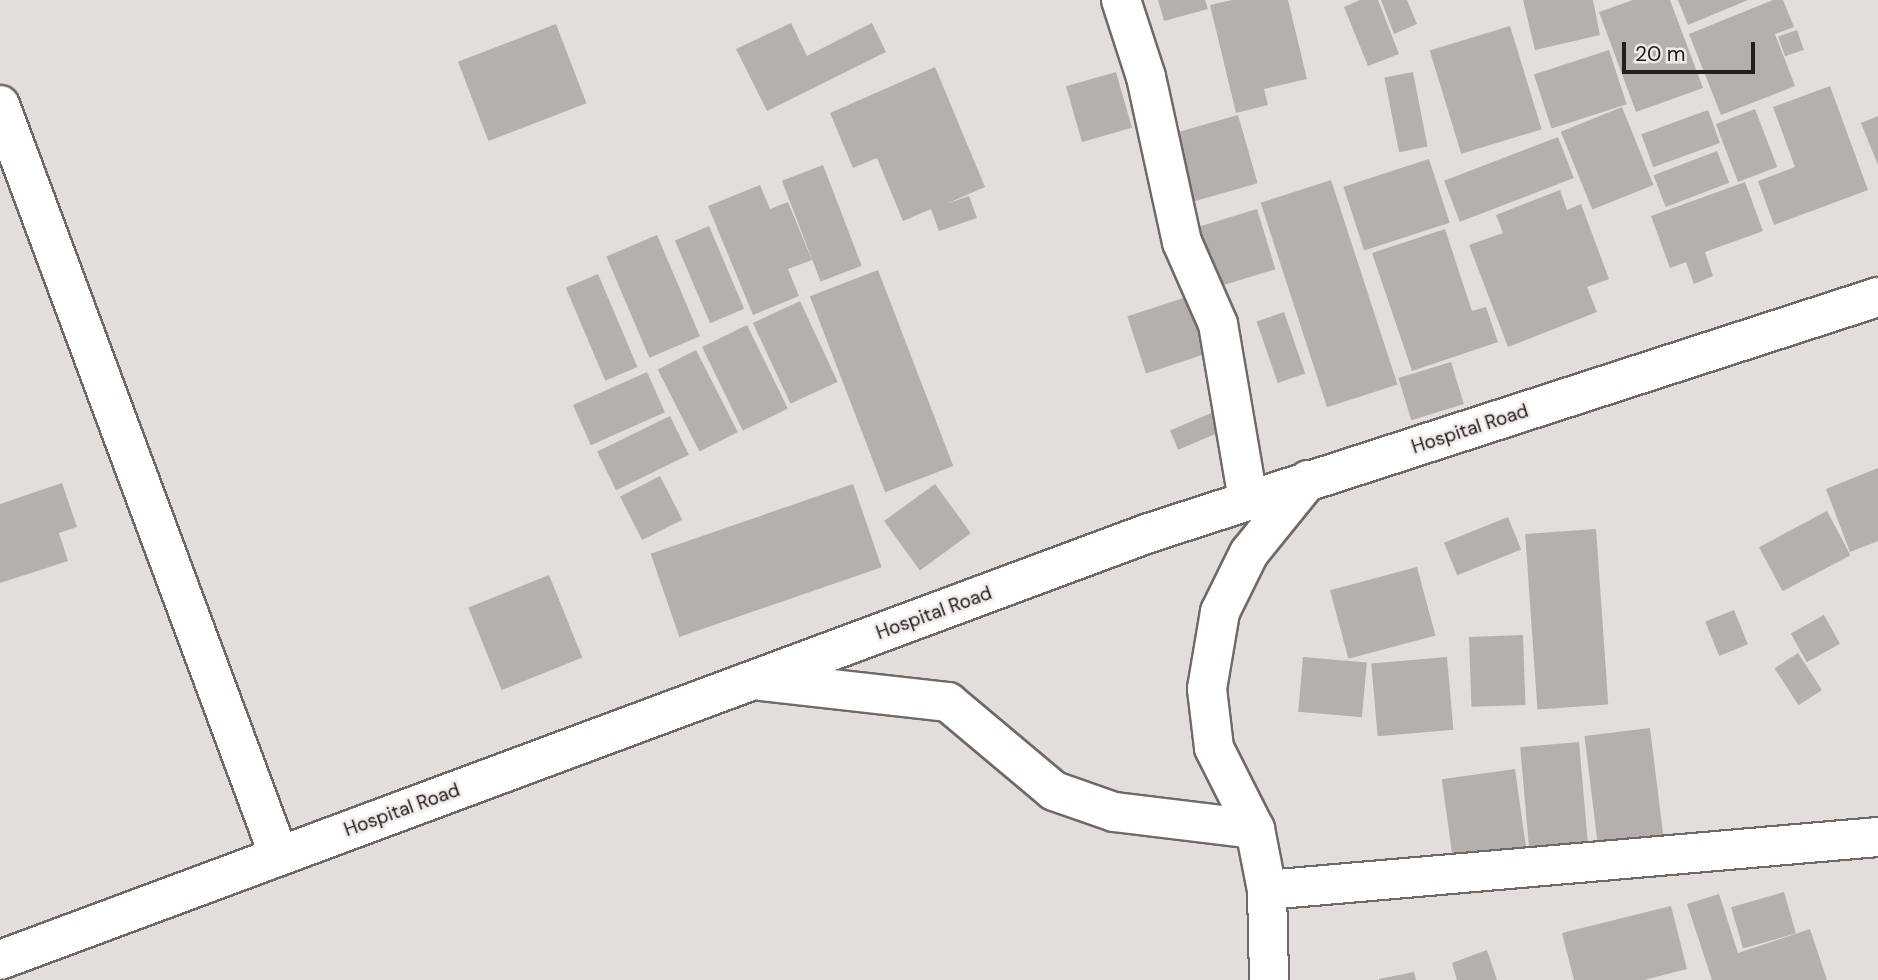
<!DOCTYPE html>
<html>
<head>
<meta charset="utf-8">
<style>
  body { margin:0 }
  #map { position:relative; width:1878px; height:980px; overflow:hidden; background:#e4deda; font-family:"DM Sans",sans-serif }
  div>[style] { position:absolute }
  [style*='--x'] { left:calc(var(--x)*1px); top:calc(var(--y)*1px); width:calc(var(--w)*1px); rotate:calc(var(--a)*1deg) }
  .building>* { inset:0; background:#b5b0ac; transform-origin:0 0 }
  .roads { filter:drop-shadow(2px 0 #706a67) drop-shadow(-2px 0 #706a67) drop-shadow(0 2px #706a67) drop-shadow(0 -2px #706a67) }
  .minor>* { height:38px; margin:-19px; padding:0 19px; transform-origin:19px; border-radius:19px; background:#fff }
  span { translate:-50% -50%; white-space:nowrap; text-align:center; line-height:1.15; -webkit-text-stroke:5px #f1ebe7; paint-order:stroke }
  .street-label { font-size:19px; color:#22201e }
  .scale { position:absolute; left:1622px; top:42px; width:133px; height:32px; box-sizing:border-box; border:4px solid #22201e; border-top:0; padding-left:9px; font-size:21px; line-height:24px; white-space:nowrap; color:#22201e; -webkit-text-stroke:5px #f1ebe7; paint-order:stroke }
</style>
</head>
<body>
<div id="map">
  <div class="building">
    <div style="clip-path:polygon(1158px 0,1205px 0,1208px 9px,1164px 21px)"></div>
    <div style="clip-path:polygon(1232px 0,1288px 0,1307px 79px,1264px 89px,1268px 105px,1236px 113px,1210px 5px)"></div>
    <div style="clip-path:polygon(1360px 0,1378px 0,1399px 54px,1368px 66px,1344px 7px)"></div>
    <div style="clip-path:polygon(1381px 0,1407px 0,1417px 24px,1394px 34px)"></div>
    <div style="clip-path:polygon(1523px 0,1593px 0,1600px 35px,1535px 50px)"></div>
    <div style="clip-path:polygon(1633px 0,1670px 0,1703px 88px,1636px 112px,1599px 12px)"></div>
    <div style="clip-path:polygon(1678px 0,1748px 0,1688px 25px)"></div>
    <div style="clip-path:polygon(1773px 0,1783px 0,1794px 27px,1775px 34px,1795px 86px,1721px 115px,1689px 34px)"></div>
    <div style="clip-path:polygon(791px 23px,807px 56px,872px 23px,886px 52px,767px 111px,736px 49px)"></div>
    <div style="left:556px;top:24px;width:85px;height:105px;rotate:69deg"></div>
    <div style="left:1510px;top:26px;width:108px;height:84px;rotate:73deg"></div>
    <div style="left:1797px;top:30px;width:21px;height:20px;rotate:71deg"></div>
    <div style="left:1609px;top:50px;width:57px;height:79px;rotate:72deg"></div>
    <div style="clip-path:polygon(935px 67px,985px 187px,946px 204px,969px 196px,977px 218px,939px 231px,931px 209px,903px 221px,877px 158px,853px 168px,830px 113px)"></div>
    <div style="left:1116px;top:72px;width:58px;height:52px;rotate:74deg"></div>
    <div style="left:1413px;top:72px;width:76px;height:29px;rotate:79deg"></div>
    <div style="clip-path:polygon(1830px 86px,1868px 190px,1774px 225px,1758px 181px,1795px 167px,1773px 107px)"></div>
    <div style="left:1622px;top:107px;width:84px;height:66px;rotate:68deg"></div>
    <div style="left:1755px;top:109px;width:62px;height:42px;rotate:69deg"></div>
    <div style="left:1708px;top:110px;width:35px;height:71px;rotate:70deg"></div>
    <div style="left:1238px;top:115px;width:71px;height:73px;rotate:74deg"></div>
    <div style="clip-path:polygon(1878px 116px,1878px 165px,1861px 123px)"></div>
    <div style="left:1558px;top:137px;width:44px;height:122px;rotate:69deg"></div>
    <div style="left:1717px;top:151px;width:34px;height:68px;rotate:69deg"></div>
    <div style="left:1429px;top:159px;width:67px;height:90px;rotate:72deg"></div>
    <div style="left:823px;top:165px;width:108px;height:44px;rotate:69deg"></div>
    <div style="left:1331px;top:180px;width:215px;height:74px;rotate:72deg"></div>
    <div style="clip-path:polygon(1745px 182px,1763px 231px,1705px 252px,1713px 276px,1694px 284px,1686px 262px,1670px 268px,1651px 216px)"></div>
    <div style="clip-path:polygon(760px 185px,770px 209px,788px 202px,812px 260px,788px 269px,799px 296px,753px 315px,708px 206px)"></div>
    <div style="clip-path:polygon(1560px 190px,1567px 210px,1581px 204px,1609px 279px,1587px 287px,1597px 312px,1508px 347px,1469px 245px,1503px 233px,1496px 215px)"></div>
    <div style="left:1257px;top:209px;width:63px;height:67px;rotate:73deg"></div>
    <div style="left:709px;top:226px;width:90px;height:37px;rotate:67deg"></div>
    <div style="clip-path:polygon(1445px 229px,1472px 311px,1486px 307px,1498px 342px,1412px 371px,1372px 253px)"></div>
    <div style="left:657px;top:235px;width:110px;height:55px;rotate:67deg"></div>
    <div style="left:878px;top:270px;width:210px;height:73px;rotate:69deg"></div>
    <div style="left:598px;top:274px;width:101px;height:35px;rotate:67deg"></div>
    <div style="left:1193px;top:295px;width:60px;height:69px;rotate:72deg"></div>
    <div style="left:800px;top:301px;width:89px;height:52px;rotate:65deg"></div>
    <div style="left:1284px;top:312px;width:65px;height:29px;rotate:71deg"></div>
    <div style="left:747px;top:325px;width:93px;height:50px;rotate:64deg"></div>
    <div style="left:696px;top:350px;width:92px;height:43px;rotate:63deg"></div>
    <div style="left:1451px;top:362px;width:44px;height:55px;rotate:73deg"></div>
    <div style="left:647px;top:372px;width:44px;height:81px;rotate:66deg"></div>
    <div style="left:1216px;top:411px;width:21px;height:50px;rotate:67deg"></div>
    <div style="left:670px;top:416px;width:43px;height:81px;rotate:64deg"></div>
    <div style="clip-path:polygon(1878px 468px,1878px 541px,1850px 552px,1826px 489px)"></div>
    <div style="left:660px;top:476px;width:49px;height:45px;rotate:63deg"></div>
    <div style="clip-path:polygon(62px 483px,77px 527px,59px 533px,68px 561px,0 583px,0 504px)"></div>
    <div style="left:853px;top:484px;width:88px;height:214px;rotate:71deg"></div>
    <div style="left:935px;top:484px;width:61px;height:63px;rotate:54deg"></div>
    <div style="left:1827px;top:511px;width:50px;height:77px;rotate:62deg"></div>
    <div style="left:1508px;top:517px;width:35px;height:69px;rotate:68deg"></div>
    <div style="left:1596px;top:529px;width:176px;height:71px;rotate:86deg"></div>
    <div style="left:1417px;top:567px;width:71px;height:90px;rotate:75deg"></div>
    <div style="left:549px;top:575px;width:89px;height:87px;rotate:68deg"></div>
    <div style="left:1734px;top:610px;width:37px;height:31px;rotate:68deg"></div>
    <div style="left:1824px;top:615px;width:33px;height:38px;rotate:61deg"></div>
    <div style="left:1523px;top:635px;width:70px;height:54px;rotate:88deg"></div>
    <div style="left:1798px;top:653px;width:44px;height:28px;rotate:57deg"></div>
    <div style="left:1303px;top:657px;width:64px;height:55px;rotate:5deg"></div>
    <div style="left:1447px;top:657px;width:73px;height:76px;rotate:85deg"></div>
    <div style="left:1650px;top:728px;width:111px;height:66px;rotate:83deg"></div>
    <div style="left:1579px;top:742px;width:101px;height:59px;rotate:85deg"></div>
    <div style="left:1515px;top:769px;width:84px;height:74px;rotate:82deg"></div>
    <div style="left:1784px;top:892px;width:43px;height:55px;rotate:74deg"></div>
    <div style="clip-path:polygon(1719px 894px,1738px 953px,1810px 929px,1827px 980px,1712px 980px,1687px 904px)"></div>
    <div style="clip-path:polygon(1671px 906px,1687px 969px,1644px 980px,1574px 980px,1562px 933px)"></div>
    <div style="clip-path:polygon(1487px 950px,1497px 980px,1457px 980px,1452px 963px)"></div>
    <div style="clip-path:polygon(1414px 972px,1416px 980px,1379px 980px,1379px 979px)"></div>
  </div>
  <div class="roads">
    <div class="minor">
      <div style="--x:1121;--y:0;--w:81;--a:72"></div>
      <div style="--x:1146;--y:77;--w:169;--a:77.7"></div>
      <div style="--x:1182;--y:242;--w:90;--a:66.3"></div>
      <div style="--x:1218;--y:324;--w:179;--a:80.3"></div>
      <div style="--x:0;--y:105;--w:801;--a:69.62"></div>
      <div style="--x:1308;--y:480;--w:94;--a:128.9"></div>
      <div style="--x:1249;--y:553;--w:66;--a:116.2"></div>
      <div style="--x:1220;--y:612;--w:78;--a:99.6"></div>
      <div style="--x:1207;--y:689;--w:59;--a:83.2"></div>
      <div style="--x:1214;--y:748;--w:91;--a:63.2"></div>
      <div style="--x:1255;--y:829;--w:62;--a:78.9"></div>
      <div style="--x:1267;--y:890;--w:613;--a:-4.96"></div>
      <div style="--x:761;--y:681;--w:188;--a:6.4"></div>
      <div style="--x:948;--y:702;--w:138;--a:40"></div>
      <div style="--x:1054;--y:791;--w:64;--a:19.3"></div>
      <div style="--x:1114;--y:812;--w:142;--a:6.9"></div>
      <div style="--x:1267;--y:890;--w:90;--a:88.7"></div>
      <div style="--x:0;--y:960;--w:1226;--a:-20.39"></div>
      <div style="--x:1149;--y:533;--w:766;--a:-17.94"></div>
    </div>
  </div>
  <div class="street-label">
    <span style="left:1470px;top:429px;rotate:-18deg">Hospital Road</span>
    <span style="left:934px;top:613px;rotate:-20deg">Hospital Road</span>
    <span style="left:402px;top:810px;rotate:-20deg">Hospital Road</span>
  </div>
  <div class="scale">20 m</div>
</div>
</body>
</html>
